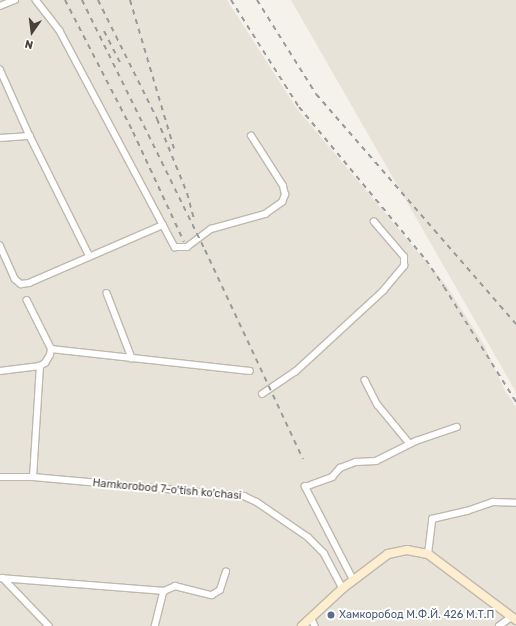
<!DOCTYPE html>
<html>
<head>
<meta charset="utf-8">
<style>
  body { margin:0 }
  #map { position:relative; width:516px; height:626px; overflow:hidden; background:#f5f1eb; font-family:Rubik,sans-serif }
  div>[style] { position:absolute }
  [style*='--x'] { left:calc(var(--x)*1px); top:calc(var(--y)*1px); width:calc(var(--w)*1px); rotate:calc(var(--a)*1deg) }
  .residential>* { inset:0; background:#e8e3d9 }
  .roads { filter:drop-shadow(1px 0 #c0b8ae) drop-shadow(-1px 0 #c0b8ae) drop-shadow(0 1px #c0b8ae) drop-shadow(0 -1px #c0b8ae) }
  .street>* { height:5.5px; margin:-2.75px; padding:0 2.75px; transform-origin:2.75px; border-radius:2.75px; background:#fff }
  .secondary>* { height:8px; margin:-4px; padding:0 4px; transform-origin:4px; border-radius:4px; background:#fceece }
  .rail>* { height:2px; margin-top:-1px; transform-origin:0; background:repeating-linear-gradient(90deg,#999 0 5px,transparent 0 10px) }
  .dots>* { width:11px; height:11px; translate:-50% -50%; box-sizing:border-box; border:2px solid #fff; border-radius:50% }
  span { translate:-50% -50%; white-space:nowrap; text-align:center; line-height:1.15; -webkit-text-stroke:4px #fff; paint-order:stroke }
  .street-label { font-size:11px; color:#494139 }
  .service-label { font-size:11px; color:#4e5e75 }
  .left { translate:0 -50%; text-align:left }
  .north { position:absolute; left:12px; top:12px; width:40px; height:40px; -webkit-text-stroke:3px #fff; paint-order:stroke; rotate:194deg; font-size:11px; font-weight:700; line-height:16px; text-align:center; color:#494139 }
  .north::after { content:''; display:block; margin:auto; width:14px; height:18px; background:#494139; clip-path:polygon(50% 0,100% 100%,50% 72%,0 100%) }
</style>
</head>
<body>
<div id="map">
  <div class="residential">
    <div style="clip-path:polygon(0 0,227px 0,297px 109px,446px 285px,484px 345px,505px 391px,516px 407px,516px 626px,0 626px)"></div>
    <div style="clip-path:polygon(291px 0,516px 0,516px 392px)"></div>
  </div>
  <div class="roads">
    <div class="street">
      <div style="--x:36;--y:0;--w:39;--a:52"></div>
      <div style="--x:60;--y:31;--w:245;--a:62"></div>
      <div style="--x:175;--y:247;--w:12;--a:0"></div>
      <div style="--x:187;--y:247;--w:30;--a:-37"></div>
      <div style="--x:211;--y:229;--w:56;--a:-15.5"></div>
      <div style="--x:265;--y:214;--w:21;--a:-35"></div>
      <div style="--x:282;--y:202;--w:8;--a:-67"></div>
      <div style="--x:285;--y:195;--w:9;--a:-103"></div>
      <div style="--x:283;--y:186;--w:59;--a:-122.6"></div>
      <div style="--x:0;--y:6;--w:16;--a:-22"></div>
      <div style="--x:0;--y:69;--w:73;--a:65.9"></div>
      <div style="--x:30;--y:136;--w:133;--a:63.6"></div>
      <div style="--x:0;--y:138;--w:30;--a:-4"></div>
      <div style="--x:0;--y:245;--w:37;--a:66"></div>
      <div style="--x:15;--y:279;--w:8;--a:40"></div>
      <div style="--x:21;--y:284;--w:8;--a:-7"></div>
      <div style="--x:29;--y:283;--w:146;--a:-23.4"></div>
      <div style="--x:107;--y:293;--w:70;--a:69"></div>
      <div style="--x:51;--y:349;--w:200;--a:6.3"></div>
      <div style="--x:0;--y:371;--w:40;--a:-7.1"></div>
      <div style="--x:40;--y:366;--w:6;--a:-31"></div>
      <div style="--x:45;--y:363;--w:9;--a:-58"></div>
      <div style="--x:50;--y:355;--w:6;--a:-81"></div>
      <div style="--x:51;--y:349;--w:54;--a:-116.6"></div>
      <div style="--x:365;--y:380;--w:28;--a:63"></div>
      <div style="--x:378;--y:405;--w:50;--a:50.6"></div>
      <div style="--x:262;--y:394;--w:40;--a:-34"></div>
      <div style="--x:295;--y:372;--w:120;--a:-42.6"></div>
      <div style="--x:383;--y:291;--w:33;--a:-50"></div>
      <div style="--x:404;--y:266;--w:9;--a:-90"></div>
      <div style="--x:404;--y:257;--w:46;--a:-130.6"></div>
      <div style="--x:0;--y:477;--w:33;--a:0"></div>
      <div style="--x:33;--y:477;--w:212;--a:5.1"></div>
      <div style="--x:244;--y:496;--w:14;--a:25"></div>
      <div style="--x:257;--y:502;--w:62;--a:34.5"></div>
      <div style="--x:308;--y:537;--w:23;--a:45"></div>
      <div style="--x:324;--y:553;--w:40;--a:62"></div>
      <div style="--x:33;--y:477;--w:111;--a:-86.4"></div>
      <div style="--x:428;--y:554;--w:35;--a:-83"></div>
      <div style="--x:432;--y:519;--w:36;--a:-13"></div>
      <div style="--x:467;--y:511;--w:28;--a:-19"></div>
      <div style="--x:493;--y:502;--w:23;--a:2"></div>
      <div style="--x:0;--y:578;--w:165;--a:4.5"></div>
      <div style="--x:164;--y:591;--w:36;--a:104"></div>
      <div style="--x:3;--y:578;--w:66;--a:46.2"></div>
      <div style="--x:353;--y:580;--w:105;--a:-117.3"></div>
      <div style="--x:305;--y:487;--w:29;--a:-20"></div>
      <div style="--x:332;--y:477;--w:12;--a:-48"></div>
      <div style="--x:340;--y:468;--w:17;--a:-21"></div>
      <div style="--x:356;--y:462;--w:20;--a:-3"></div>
      <div style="--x:376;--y:461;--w:45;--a:-26.6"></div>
      <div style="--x:416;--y:441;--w:43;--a:-18.9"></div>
      <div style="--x:164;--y:591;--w:12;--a:-24"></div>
      <div style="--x:175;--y:586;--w:38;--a:14"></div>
      <div style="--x:212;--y:595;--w:9;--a:-32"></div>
      <div style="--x:220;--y:590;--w:19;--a:-72"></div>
      <div style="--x:311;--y:617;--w:10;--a:66"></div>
      <div style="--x:499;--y:626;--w:14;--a:-36"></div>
    </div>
    <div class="secondary">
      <div style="--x:302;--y:626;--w:56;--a:-42.8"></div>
      <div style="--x:343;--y:588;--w:56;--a:-37.1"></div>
      <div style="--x:388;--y:554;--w:19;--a:-12"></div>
      <div style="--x:407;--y:550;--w:21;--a:11"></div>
      <div style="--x:428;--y:554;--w:110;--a:36.9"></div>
    </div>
  </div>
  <div class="rail">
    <div style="--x:65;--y:0;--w:148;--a:62.7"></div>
    <div style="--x:133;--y:132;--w:121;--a:65.1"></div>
    <div style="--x:82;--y:0;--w:279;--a:63.8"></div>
    <div style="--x:205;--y:250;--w:231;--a:64.9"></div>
    <div style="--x:98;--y:0;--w:133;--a:63.6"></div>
    <div style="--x:157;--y:119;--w:80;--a:67.9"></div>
    <div style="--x:187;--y:193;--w:27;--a:75"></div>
    <div style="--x:130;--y:0;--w:155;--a:73.5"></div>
    <div style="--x:231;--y:0;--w:127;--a:57.6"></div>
    <div style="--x:299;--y:107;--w:199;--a:50.3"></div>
    <div style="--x:426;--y:260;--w:32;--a:56"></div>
    <div style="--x:444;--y:287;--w:136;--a:57.9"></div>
    <div style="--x:257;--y:0;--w:111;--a:57.9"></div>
    <div style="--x:316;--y:94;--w:305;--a:49"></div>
    <div style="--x:104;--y:31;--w:38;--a:63"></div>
  </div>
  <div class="dots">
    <div style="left:331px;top:615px;background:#5c6f8a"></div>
  </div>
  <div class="street-label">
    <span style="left:167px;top:490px;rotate:5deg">Hamkorobod 7-o'tish ko'chasi</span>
  </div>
  <div class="service-label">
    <span class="left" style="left:339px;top:615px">Хамкоробод М.Ф.Й. 426 М.Т.П</span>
  </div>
  <div class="north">N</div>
</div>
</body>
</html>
